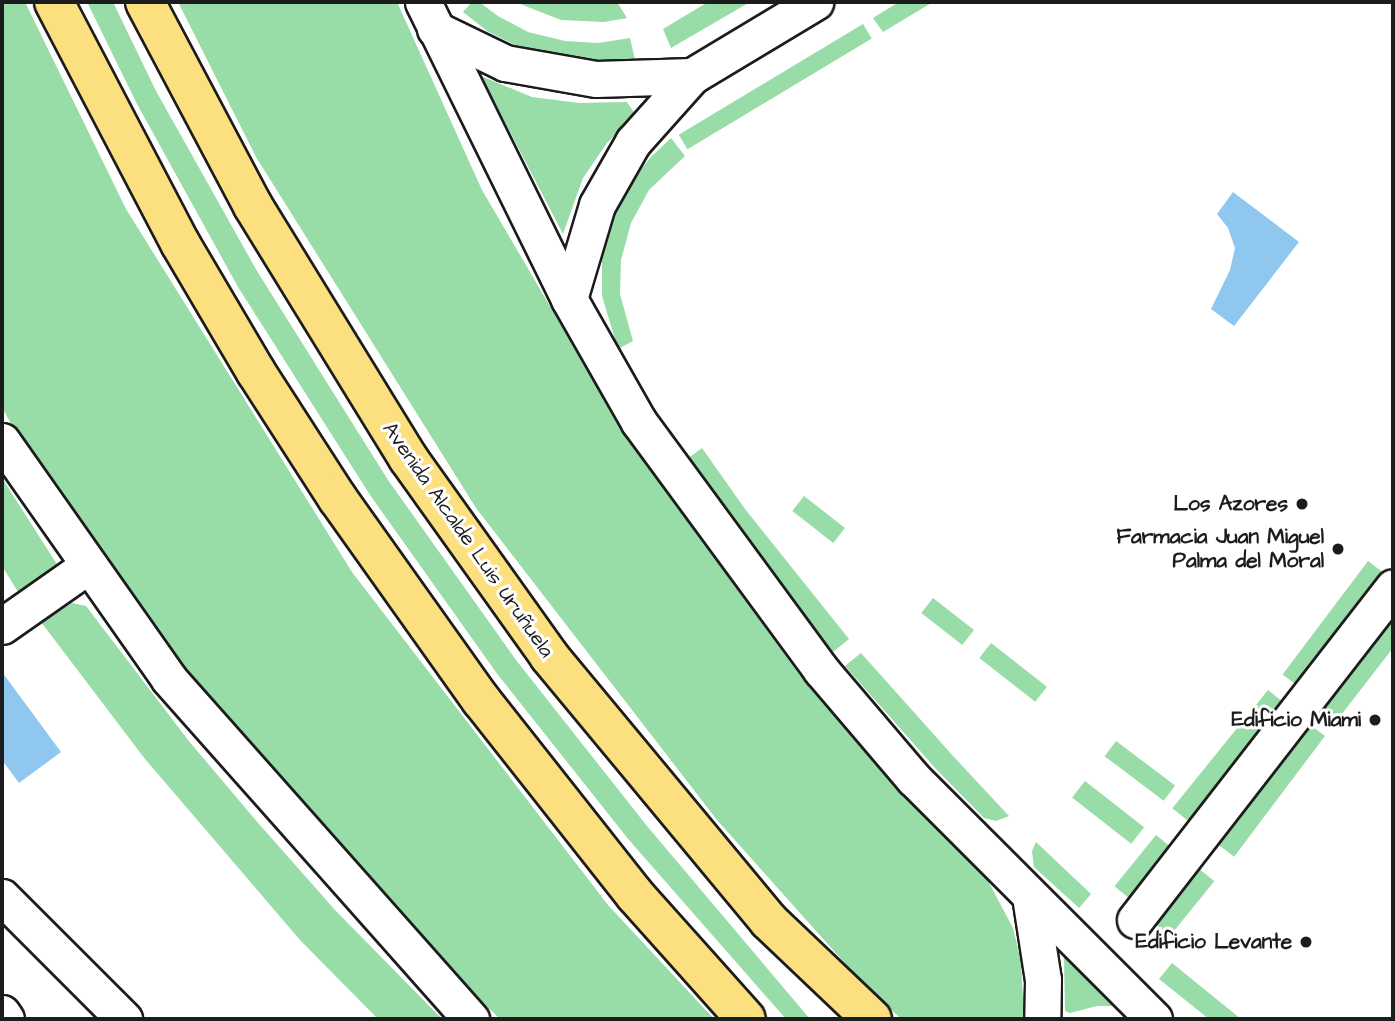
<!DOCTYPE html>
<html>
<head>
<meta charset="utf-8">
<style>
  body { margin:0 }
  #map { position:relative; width:1395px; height:1021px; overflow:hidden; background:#fff; font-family:"Architects Daughter",sans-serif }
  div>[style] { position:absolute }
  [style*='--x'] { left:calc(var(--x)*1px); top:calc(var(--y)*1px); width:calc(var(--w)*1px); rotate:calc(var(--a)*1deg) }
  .green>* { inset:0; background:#98dca8; transform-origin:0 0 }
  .water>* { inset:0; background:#8fc7ee }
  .roads { filter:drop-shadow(2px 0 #1c1c1c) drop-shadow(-2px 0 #1c1c1c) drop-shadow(0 2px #1c1c1c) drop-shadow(0 -2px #1c1c1c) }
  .minor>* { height:35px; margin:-17.5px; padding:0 17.5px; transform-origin:17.5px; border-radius:17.5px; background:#fff }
  .major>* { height:38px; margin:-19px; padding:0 19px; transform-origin:19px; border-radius:19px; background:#fce080 }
  .dots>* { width:19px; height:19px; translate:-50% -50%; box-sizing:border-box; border:4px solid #fff; border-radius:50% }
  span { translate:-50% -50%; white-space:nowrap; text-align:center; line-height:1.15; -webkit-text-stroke:6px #fff; paint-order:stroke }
  .poi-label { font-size:21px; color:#1c1c1c; font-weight:700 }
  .right { translate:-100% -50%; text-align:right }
  .street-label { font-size:21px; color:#1c1c1c }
  .frame { position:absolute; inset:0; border:4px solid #1c1c1c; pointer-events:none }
</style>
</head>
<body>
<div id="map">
  <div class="green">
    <div style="clip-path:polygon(2px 2px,25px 2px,126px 209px,352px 572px,608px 905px,714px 1019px,500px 1019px,416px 937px,220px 719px,11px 424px,2px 407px)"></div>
    <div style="clip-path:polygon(87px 2px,113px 2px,156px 91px,257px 271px,388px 480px,516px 660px,647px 826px,810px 1019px,786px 1019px,629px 840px,498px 675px,370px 495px,238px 287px,137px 104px)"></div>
    <div style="clip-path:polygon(178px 2px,397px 2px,482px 190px,626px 436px,798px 673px,987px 879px,1013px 928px,1021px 961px,1024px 1019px,901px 1019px,850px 969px,717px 820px,476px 508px,256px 157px)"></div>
    <div style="clip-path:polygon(472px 2px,479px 2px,498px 16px,528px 32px,565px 41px,598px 43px,630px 38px,635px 60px,599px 64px,523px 49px,487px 31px,463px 12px)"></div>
    <div style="clip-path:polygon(515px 2px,617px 2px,627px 18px,604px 22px,561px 20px)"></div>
    <div style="clip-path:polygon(708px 2px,750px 2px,671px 48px,663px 29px)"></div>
    <div style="clip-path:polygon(899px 2px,933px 2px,883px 32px,873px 18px)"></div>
    <div style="left:863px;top:24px;width:17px;height:215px;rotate:59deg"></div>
    <div style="clip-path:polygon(481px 76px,532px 97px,579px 103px,627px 102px,635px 114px,607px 143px,583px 178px,563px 234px)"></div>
    <div style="clip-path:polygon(671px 138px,685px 156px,649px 190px,631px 223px,621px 260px,620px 294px,633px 341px,618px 349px,602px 296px,602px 260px,612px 217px,631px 182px,650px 158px)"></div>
    <div style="clip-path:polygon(702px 448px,745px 509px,849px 639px,833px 652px,773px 579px,687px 459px)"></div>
    <div style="clip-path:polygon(2px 478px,58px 566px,23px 600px,2px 566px)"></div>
    <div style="left:804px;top:496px;width:52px;height:19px;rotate:38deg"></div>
    <div style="left:1368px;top:561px;width:21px;height:142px;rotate:37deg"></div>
    <div style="left:933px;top:598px;width:52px;height:19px;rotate:38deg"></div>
    <div style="clip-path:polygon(72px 603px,86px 606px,188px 740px,253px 817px,335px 910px,442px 1019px,378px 1019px,300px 940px,145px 759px,41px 622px)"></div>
    <div style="clip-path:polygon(1393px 615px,1393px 648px,1338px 719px,1322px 707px)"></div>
    <div style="left:991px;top:643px;width:71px;height:19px;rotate:38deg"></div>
    <div style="clip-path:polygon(861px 653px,954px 757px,1009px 816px,996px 821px,984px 818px,936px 769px,845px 666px)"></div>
    <div style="left:1268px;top:690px;width:22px;height:152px;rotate:39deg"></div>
    <div style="left:1309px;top:724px;width:20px;height:151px;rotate:37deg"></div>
    <div style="left:1116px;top:741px;width:74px;height:19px;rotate:37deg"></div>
    <div style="left:1085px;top:781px;width:75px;height:21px;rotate:38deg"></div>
    <div style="left:1156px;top:835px;width:21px;height:66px;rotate:39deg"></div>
    <div style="clip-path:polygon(1036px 842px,1091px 894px,1079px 908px,1034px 867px,1032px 851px)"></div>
    <div style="left:1198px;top:868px;width:21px;height:70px;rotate:39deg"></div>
    <div style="clip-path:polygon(1064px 958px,1071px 958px,1118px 999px,1115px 1006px,1097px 1006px,1070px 1013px,1065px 1011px)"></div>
    <div style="clip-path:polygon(1172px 963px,1241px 1019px,1209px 1019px,1159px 979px)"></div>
  </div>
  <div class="water">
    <div style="clip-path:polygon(1233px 192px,1299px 242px,1234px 326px,1211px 309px,1230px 270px,1235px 248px,1228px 228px,1217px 214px)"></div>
    <div style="clip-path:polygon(2px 672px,61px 752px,19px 783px,2px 760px)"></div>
  </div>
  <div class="roads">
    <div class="minor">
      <div style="--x:423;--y:2;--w:331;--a:63.8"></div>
      <div style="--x:569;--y:299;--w:142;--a:60.4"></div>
      <div style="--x:639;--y:422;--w:308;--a:53.7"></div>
      <div style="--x:821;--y:670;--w:142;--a:49.6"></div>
      <div style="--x:913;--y:778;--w:341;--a:45"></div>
      <div style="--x:435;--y:29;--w:78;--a:25.9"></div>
      <div style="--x:505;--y:63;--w:92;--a:10"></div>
      <div style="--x:596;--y:79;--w:96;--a:-1.8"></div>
      <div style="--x:569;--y:299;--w:98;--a:-73.4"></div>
      <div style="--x:597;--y:205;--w:73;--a:-60.3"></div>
      <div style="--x:633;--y:142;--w:89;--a:-48.2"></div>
      <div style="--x:692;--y:76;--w:144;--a:-31"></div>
      <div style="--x:2;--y:441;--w:291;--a:54.9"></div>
      <div style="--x:169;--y:679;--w:455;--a:48.4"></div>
      <div style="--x:2;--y:626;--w:106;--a:-35"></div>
      <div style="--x:1030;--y:896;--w:85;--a:81.2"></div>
      <div style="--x:1043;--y:980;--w:39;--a:91"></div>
      <div style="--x:2;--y:897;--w:173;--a:45"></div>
      <div style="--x:1135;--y:920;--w:421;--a:-52.2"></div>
      <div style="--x:2;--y:1013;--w:7;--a:56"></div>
    </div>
    <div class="major">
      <div style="--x:54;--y:2;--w:272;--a:62.4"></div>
      <div style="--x:180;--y:243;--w:150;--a:59.5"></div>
      <div style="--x:256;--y:372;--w:151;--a:57.2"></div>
      <div style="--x:338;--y:499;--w:247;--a:54.6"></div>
      <div style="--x:481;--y:700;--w:248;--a:51.7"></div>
      <div style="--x:635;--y:895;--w:166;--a:48.2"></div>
      <div style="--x:145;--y:2;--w:231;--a:62.1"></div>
      <div style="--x:253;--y:206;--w:296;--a:58.4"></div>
      <div style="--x:408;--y:458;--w:243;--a:54.5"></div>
      <div style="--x:549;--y:656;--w:344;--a:50.3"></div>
      <div style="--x:769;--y:921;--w:142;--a:43.6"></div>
    </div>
  </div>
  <div class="dots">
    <div style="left:1302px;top:504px;background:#1c1c1c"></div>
    <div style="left:1338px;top:549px;background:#1c1c1c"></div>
    <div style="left:1375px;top:720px;background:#1c1c1c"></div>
    <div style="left:1306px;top:942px;background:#1c1c1c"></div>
  </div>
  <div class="poi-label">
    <span class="right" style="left:1288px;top:504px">Los Azores</span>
    <span class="right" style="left:1324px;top:549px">Farmacia Juan Miguel<br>Palma del Moral</span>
    <span class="right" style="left:1361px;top:720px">Edificio Miami</span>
    <span class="right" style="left:1292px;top:942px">Edificio Levante</span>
  </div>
  <div class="street-label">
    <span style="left:468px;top:540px;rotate:55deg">Avenida Alcalde Luis Uruñuela</span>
  </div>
  <div class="frame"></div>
</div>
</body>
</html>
